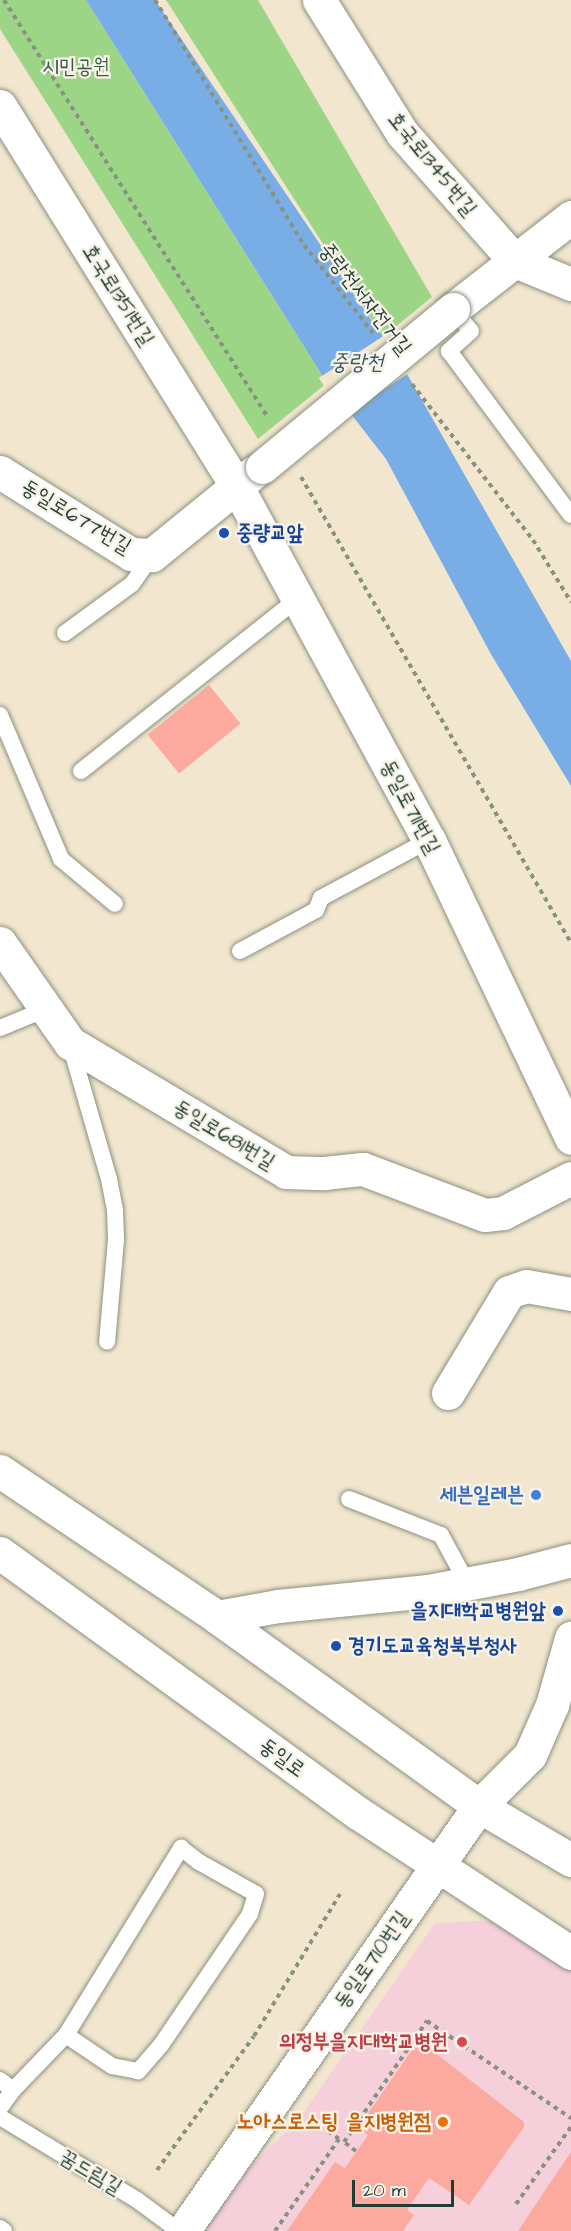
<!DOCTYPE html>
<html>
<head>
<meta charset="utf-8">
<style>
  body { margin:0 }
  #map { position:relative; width:571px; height:2231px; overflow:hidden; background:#f3e6ce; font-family:"Architects Daughter","Poor Story",sans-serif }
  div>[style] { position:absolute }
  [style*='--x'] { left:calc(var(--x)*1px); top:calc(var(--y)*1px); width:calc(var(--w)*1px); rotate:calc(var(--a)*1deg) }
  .built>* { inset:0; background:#f5cfd9 }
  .green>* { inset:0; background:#9dd587 }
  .water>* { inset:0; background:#79ade6 }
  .pier>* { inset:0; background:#f3e6ce; transform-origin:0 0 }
  .building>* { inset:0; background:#fcaa9f; transform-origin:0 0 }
  .path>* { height:4px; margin-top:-2px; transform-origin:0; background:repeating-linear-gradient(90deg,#899281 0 4.5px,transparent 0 9px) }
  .roads { filter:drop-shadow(0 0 2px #899281) drop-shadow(0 0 2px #899281) }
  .lane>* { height:16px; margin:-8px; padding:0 8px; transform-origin:8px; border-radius:8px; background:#fff }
  .street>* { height:33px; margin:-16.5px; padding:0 16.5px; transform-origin:16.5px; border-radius:16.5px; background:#fff }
  .secondary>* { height:33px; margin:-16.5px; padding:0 16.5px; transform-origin:16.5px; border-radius:16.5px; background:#fff }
  .bridges { filter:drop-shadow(0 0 2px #899281) drop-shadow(0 0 2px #899281) }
  .street-bridge>* { height:33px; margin:-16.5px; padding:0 16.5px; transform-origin:16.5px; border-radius:16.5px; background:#fff }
  .dots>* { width:16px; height:16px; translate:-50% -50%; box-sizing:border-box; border:3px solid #f7f3e8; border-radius:50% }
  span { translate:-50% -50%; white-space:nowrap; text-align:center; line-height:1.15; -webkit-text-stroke:4.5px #f7f3e8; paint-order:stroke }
  .park-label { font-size:21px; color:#385b45 }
  .street-label { font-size:21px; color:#1f3d34 }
  .transit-label { font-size:21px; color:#164399; font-weight:700 }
  .left { translate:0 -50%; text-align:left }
  .right { translate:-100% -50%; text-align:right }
  .shop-label { font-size:21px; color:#366cbe; font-weight:700 }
  .health-label { font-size:21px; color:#be3a42; font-weight:700 }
  .food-label { font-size:21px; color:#c56008; font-weight:700 }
  .water-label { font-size:22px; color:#365960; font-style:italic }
  .scale { position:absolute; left:352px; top:2180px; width:102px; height:27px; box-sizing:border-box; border:3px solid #1f3d34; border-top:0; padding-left:8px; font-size:18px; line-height:21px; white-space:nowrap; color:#1f3d34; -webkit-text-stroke:4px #f7f3e8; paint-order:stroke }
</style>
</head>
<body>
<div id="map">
  <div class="built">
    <div style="clip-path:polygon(504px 1920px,571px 1965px,571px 2231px,200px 2231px,234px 2182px,299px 2119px,435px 1923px)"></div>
  </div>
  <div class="green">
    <div style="clip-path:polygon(0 0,86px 0,327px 383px,258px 439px,0 29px)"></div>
    <div style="clip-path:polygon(166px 0,258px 0,432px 297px,383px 337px)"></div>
  </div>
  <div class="water">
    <div style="clip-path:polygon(86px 0,155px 0,403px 367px,571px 661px,571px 786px,492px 656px,386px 459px,327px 383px)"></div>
  </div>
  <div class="pier">
    <div style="left:385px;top:335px;width:45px;height:79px;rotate:57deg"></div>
  </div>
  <div class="building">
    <div style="left:209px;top:685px;width:50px;height:79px;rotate:51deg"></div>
    <div style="clip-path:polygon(420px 2047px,429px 2048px,524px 2122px,524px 2127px,469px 2205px,429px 2178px,407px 2210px,414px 2215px,403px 2231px,287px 2231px,335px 2162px,345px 2168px,368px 2135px,358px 2128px,412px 2050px)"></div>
    <div style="clip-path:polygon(571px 2152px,571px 2231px,518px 2231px,546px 2189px)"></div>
  </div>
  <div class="path">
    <div style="--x:4;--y:0;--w:494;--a:57.7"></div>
    <div style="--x:155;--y:0;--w:287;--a:58.7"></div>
    <div style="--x:304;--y:245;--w:112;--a:51.9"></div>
    <div style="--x:412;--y:384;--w:197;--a:52.2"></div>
    <div style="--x:533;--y:540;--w:73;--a:58.5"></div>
    <div style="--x:301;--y:477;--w:539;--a:59.91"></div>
    <div style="--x:395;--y:2037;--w:17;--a:36"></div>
    <div style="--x:356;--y:2151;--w:15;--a:-143"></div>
    <div style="--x:344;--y:2142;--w:147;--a:-55.6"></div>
    <div style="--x:427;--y:2021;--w:174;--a:34"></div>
    <div style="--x:157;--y:2170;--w:165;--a:-54.1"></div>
    <div style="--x:254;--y:2036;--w:166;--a:-58.8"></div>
    <div style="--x:516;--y:2204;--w:95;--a:-54.5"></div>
    <div style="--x:275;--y:2231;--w:112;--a:-55.2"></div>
    <div style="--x:339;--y:2139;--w:12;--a:-145"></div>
  </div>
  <div class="roads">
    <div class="lane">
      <div style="--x:453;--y:309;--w:28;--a:51"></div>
      <div style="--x:471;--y:331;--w:30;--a:138"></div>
      <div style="--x:449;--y:351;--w:204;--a:53.4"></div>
      <div style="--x:65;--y:633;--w:83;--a:-36.2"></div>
      <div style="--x:132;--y:584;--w:35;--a:-55"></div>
      <div style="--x:0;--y:715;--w:156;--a:67"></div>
      <div style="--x:61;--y:859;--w:70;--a:39.8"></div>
      <div style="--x:81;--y:771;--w:276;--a:-38.5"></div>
      <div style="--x:240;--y:951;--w:86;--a:-28.3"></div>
      <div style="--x:316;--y:910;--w:13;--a:-67"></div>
      <div style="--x:321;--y:898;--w:123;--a:-28.2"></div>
      <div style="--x:0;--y:1028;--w:50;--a:-22.4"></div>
      <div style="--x:70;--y:1044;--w:141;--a:73.9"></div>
      <div style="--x:109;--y:1179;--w:32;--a:79"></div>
      <div style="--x:115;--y:1210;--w:30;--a:88"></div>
      <div style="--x:116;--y:1240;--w:102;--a:95"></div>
      <div style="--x:349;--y:1499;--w:99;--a:21.4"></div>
      <div style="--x:441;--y:1535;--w:55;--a:61.6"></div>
      <div style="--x:0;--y:2080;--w:16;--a:38"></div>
      <div style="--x:13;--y:2090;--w:22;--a:126"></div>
      <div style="--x:13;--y:2090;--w:76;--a:-46.1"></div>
      <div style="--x:66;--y:2035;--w:220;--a:-58.4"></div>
      <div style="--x:181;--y:1848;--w:23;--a:38"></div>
      <div style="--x:199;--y:1862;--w:65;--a:29.3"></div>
      <div style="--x:256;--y:1894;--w:21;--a:107"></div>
      <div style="--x:250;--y:1914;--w:158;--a:124.2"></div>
      <div style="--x:161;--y:2045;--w:35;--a:131"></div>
      <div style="--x:138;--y:2071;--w:26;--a:-169"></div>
      <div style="--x:112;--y:2066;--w:55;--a:-146"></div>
      <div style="--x:0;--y:2117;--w:160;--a:31.2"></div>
      <div style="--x:137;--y:2200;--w:52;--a:36.4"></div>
      <div style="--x:0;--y:2228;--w:5;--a:37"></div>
    </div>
    <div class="street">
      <div style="--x:319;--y:0;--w:157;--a:58"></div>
      <div style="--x:402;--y:133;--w:171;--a:48.6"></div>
      <div style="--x:515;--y:261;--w:61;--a:22.3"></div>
      <div style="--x:0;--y:106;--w:446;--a:58.1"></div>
      <div style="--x:236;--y:485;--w:404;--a:61.5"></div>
      <div style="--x:429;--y:840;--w:330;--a:64.5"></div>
      <div style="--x:453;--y:309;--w:150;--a:-37.9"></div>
      <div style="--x:0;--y:472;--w:155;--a:32"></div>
      <div style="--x:131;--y:554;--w:21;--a:3"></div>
      <div style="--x:152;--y:555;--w:132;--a:-39.1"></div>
      <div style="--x:0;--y:943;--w:122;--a:55"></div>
      <div style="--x:70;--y:1043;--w:252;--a:30.8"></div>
      <div style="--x:286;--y:1172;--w:38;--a:2"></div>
      <div style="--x:324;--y:1173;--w:39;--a:-6"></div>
      <div style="--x:363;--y:1169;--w:130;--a:20.7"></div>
      <div style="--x:485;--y:1215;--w:18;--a:-6"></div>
      <div style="--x:503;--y:1213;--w:76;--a:-27.2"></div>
      <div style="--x:448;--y:1393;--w:118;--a:-58.9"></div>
      <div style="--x:509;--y:1292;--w:18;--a:-19"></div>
      <div style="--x:526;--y:1286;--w:46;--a:10.1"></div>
      <div style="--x:217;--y:1617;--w:62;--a:-10.2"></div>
      <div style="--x:278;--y:1606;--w:151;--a:-5.7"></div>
      <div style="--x:428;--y:1591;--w:92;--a:-10.7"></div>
      <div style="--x:518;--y:1574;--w:55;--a:-14.8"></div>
      <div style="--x:183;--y:2231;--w:518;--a:-55.14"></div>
      <div style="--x:479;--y:1806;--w:72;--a:-45"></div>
      <div style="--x:530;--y:1755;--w:55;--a:-66.3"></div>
      <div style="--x:552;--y:1705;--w:70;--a:-74.2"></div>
    </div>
    <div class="secondary">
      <div style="--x:0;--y:1471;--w:262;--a:33.9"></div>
      <div style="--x:217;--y:1617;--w:323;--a:35.8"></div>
      <div style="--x:479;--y:1806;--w:107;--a:30.4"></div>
      <div style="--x:0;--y:1553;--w:442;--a:36"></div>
      <div style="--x:358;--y:1813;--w:255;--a:33.3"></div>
    </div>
  </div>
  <div class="bridges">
    <div class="street-bridge">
      <div style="--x:262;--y:467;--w:248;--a:-39.6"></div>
    </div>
  </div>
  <div class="dots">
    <div style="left:224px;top:533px;background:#1a4fb4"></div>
    <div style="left:536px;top:1495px;background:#3f7fe0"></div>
    <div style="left:558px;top:1611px;background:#1a4fb4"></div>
    <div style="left:336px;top:1646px;background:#1a4fb4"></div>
    <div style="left:462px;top:2042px;background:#e0444e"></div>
    <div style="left:443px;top:2122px;background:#e8710a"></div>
  </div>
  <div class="park-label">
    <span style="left:76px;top:67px">시민공원</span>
  </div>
  <div class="street-label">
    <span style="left:432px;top:164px;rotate:51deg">호국로1345번길</span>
    <span style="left:118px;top:295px;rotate:58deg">호국로1351번길</span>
    <span style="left:365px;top:299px;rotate:52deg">중랑천서자전거길</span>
    <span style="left:76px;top:517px;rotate:31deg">동일로677번길</span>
    <span style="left:410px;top:807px;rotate:62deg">동일로711번길</span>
    <span style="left:224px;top:1135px;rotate:31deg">동일로681번길</span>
    <span style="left:282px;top:1758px;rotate:36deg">동일로</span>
    <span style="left:372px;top:1960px;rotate:-55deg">동일로710번길</span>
    <span style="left:91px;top:2172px;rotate:31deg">꿈드림길</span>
  </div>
  <div class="transit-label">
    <span class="left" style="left:236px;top:533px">중량교앞</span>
    <span class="right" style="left:546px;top:1611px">을지대학교병원앞</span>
    <span class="left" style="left:348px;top:1646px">경기도교육청북부청사</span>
  </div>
  <div class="shop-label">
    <span class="right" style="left:524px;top:1495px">세븐일레븐</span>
  </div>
  <div class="health-label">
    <span class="right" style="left:448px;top:2042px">의정부을지대학교병원</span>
  </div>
  <div class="food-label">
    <span class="right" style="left:431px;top:2122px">노아스로스팅 을지병원점</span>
  </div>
  <div class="water-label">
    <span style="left:357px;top:363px">중랑천</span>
  </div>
  <div class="scale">20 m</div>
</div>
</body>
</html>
